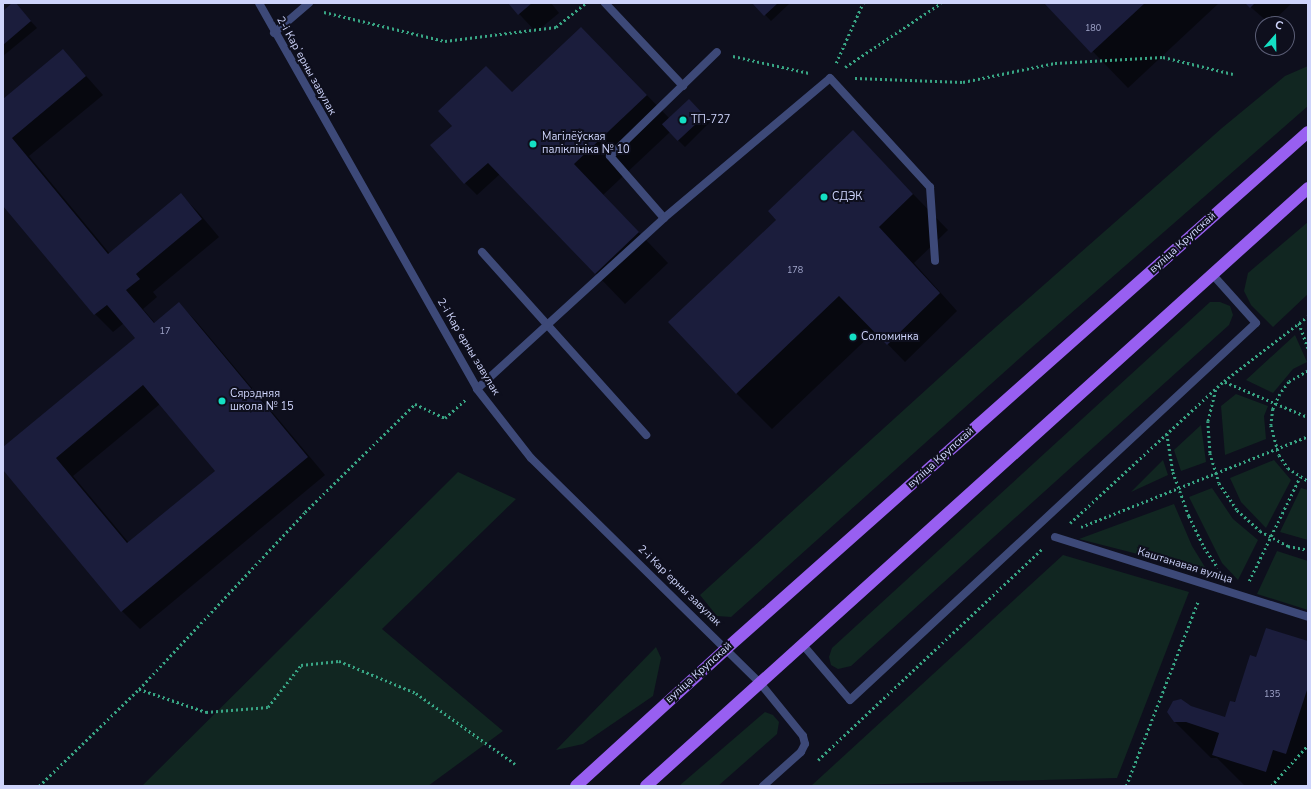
<!DOCTYPE html>
<html>
<head>
<meta charset="utf-8">
<style>
  body { margin:0 }
  #map { position:relative; width:1311px; height:789px; overflow:hidden; background:#0e0f1d; font-family:"Nunito Sans",sans-serif }
  div>[style] { position:absolute }
  [style*='--x'] { left:calc(var(--x)*1px); top:calc(var(--y)*1px); width:calc(var(--w)*1px); rotate:calc(var(--a)*1deg) }
  .green>* { inset:0; background:#112621 }
  .shadow>* { inset:0; background:#0007 }
  .building>* { inset:0; background:#1b1d3c; transform-origin:0 0 }
  .path>* { height:2.5px; margin-top:-1.25px; transform-origin:0; background:repeating-linear-gradient(90deg,#38a584 0 2px,transparent 0 5px) }
  .lane>* { height:8px; margin:-4px; padding:0 4px; transform-origin:4px; border-radius:4px; background:#3d4978 }
  .street>* { height:8px; margin:-4px; padding:0 4px; transform-origin:4px; border-radius:4px; background:#3d4978 }
  .primary>* { height:12px; margin:-6px; padding:0 6px; transform-origin:6px; border-radius:6px; background:#985ff1 }
  .dots>* { width:11px; height:11px; translate:-50% -50%; box-sizing:border-box; border:2px solid #0e0f1d; border-radius:50% }
  span { translate:-50% -50%; white-space:nowrap; text-align:center; line-height:1.15; -webkit-text-stroke:4px #0e0f1d; paint-order:stroke }
  .number-label { font-size:9px; color:#a1a6cb }
  .number-label span { -webkit-text-stroke-width:0 }
  .street-label { font-size:11px; color:#ced4fb }
  .poi-label { font-size:11px; color:#ced4fb }
  .left { translate:0 -50%; text-align:left }
  .frame { position:absolute; inset:0; border:4px solid #ced4fb; pointer-events:none }
  .north { position:absolute; left:1255px; top:16px; width:40px; height:40px; box-sizing:border-box; background:#0e0f1d; border:1px solid #5b5e76; border-radius:50%; rotate:20deg; font-size:11px; font-weight:700; line-height:16px; text-align:center; color:#ced4fb }
  .north::after { content:''; display:block; margin:auto; width:14px; height:18px; background:#14e0c4; clip-path:polygon(50% 0,100% 100%,50% 72%,0 100%) }
</style>
</head>
<body>
<div id="map">
  <div class="green">
    <div style="clip-path:polygon(1308px 66px,1308px 106px,1030px 349px,731px 617px,717px 616px,700px 595px,971px 349px,1222px 128px,1285px 76px)"></div>
    <div style="clip-path:polygon(1308px 222px,1308px 294px,1273px 327px,1251px 305px,1244px 291px,1248px 273px)"></div>
    <div style="clip-path:polygon(1210px 302px,1220px 302px,1230px 306px,1233px 315px,1229px 325px,851px 666px,838px 669px,831px 665px,829px 657px,832px 648px)"></div>
    <div style="clip-path:polygon(1295px 335px,1307px 362px,1293px 369px,1273px 393px,1246px 380px)"></div>
    <div style="clip-path:polygon(1236px 394px,1268px 406px,1264px 416px,1266px 439px,1225px 455px,1221px 406px)"></div>
    <div style="clip-path:polygon(1201px 425px,1206px 462px,1181px 471px,1174px 450px)"></div>
    <div style="clip-path:polygon(1163px 460px,1168px 475px,1131px 492px)"></div>
    <div style="clip-path:polygon(1274px 460px,1291px 480px,1266px 528px,1241px 502px,1230px 478px)"></div>
    <div style="clip-path:polygon(458px 472px,516px 499px,382px 629px,503px 731px,428px 786px,142px 786px)"></div>
    <div style="clip-path:polygon(1212px 488px,1233px 519px,1258px 540px,1238px 580px,1222px 563px,1189px 497px)"></div>
    <div style="clip-path:polygon(1301px 488px,1308px 490px,1308px 540px,1280px 532px)"></div>
    <div style="clip-path:polygon(1174px 504px,1192px 546px,1208px 572px,1079px 539px)"></div>
    <div style="clip-path:polygon(1277px 551px,1308px 561px,1308px 610px,1257px 594px)"></div>
    <div style="clip-path:polygon(1063px 555px,1189px 592px,1117px 778px,811px 786px)"></div>
    <div style="clip-path:polygon(656px 647px,661px 658px,653px 696px,583px 744px,556px 750px)"></div>
    <div style="clip-path:polygon(765px 712px,773px 715px,779px 722px,777px 734px,718px 786px,679px 786px)"></div>
  </div>
  <div class="shadow">
    <div style="clip-path:polygon(14px 3px,37px 28px,3px 56px,3px 12px)"></div>
    <div style="clip-path:polygon(509px 3px,551px 3px,559px 13px,536px 32px)"></div>
    <div style="clip-path:polygon(754px 3px,788px 3px,789px 4px,771px 21px)"></div>
    <div style="clip-path:polygon(1046px 3px,1219px 3px,1128px 88px)"></div>
    <div style="clip-path:polygon(1246px 3px,1292px 3px,1270px 24px)"></div>
    <div style="clip-path:polygon(evenodd,63px 50px,103px 95px,29px 156px,110px 254px,181px 195px,198px 212px,219px 237px,153px 292px,157px 297px,143px 309px,155px 323px,179px 304px,196px 321px,325px 475px,140px 629px,122px 611px,3px 468px,3px 449px,136px 338px,124px 323px,113px 332px,95px 314px,3px 204px,3px 101px,63px 50px,160px 404px,216px 471px,129px 543px,73px 476px,160px 404px)"></div>
    <div style="clip-path:polygon(611px 58px,670px 119px,689px 101px,710px 122px,685px 147px,670px 132px,603px 195px,668px 263px,625px 304px,500px 174px,477px 195px,465px 183px,512px 93px)"></div>
    <div style="clip-path:polygon(853px 132px,948px 230px,914px 263px,957px 311px,905px 362px,875px 331px,772px 429px,736px 393px,778px 220px)"></div>
    <div style="clip-path:polygon(1308px 642px,1308px 786px,1245px 786px,1217px 758px,1211px 758px,1175px 722px,1190px 707px,1226px 718px,1257px 659px)"></div>
  </div>
  <div class="building">
    <div style="clip-path:polygon(12px 3px,16px 3px,31px 21px,3px 45px,3px 11px)"></div>
    <div style="clip-path:polygon(508px 3px,532px 3px,518px 15px)"></div>
    <div style="clip-path:polygon(752px 3px,778px 3px,764px 16px)"></div>
    <div style="clip-path:polygon(1044px 3px,1145px 3px,1091px 53px)"></div>
    <div style="clip-path:polygon(1245px 3px,1255px 3px,1250px 8px)"></div>
    <div style="clip-path:polygon(581px 27px,647px 95px,574px 164px,639px 232px,595px 274px,488px 163px,464px 184px,430px 145px,452px 126px,438px 111px,486px 66px,512px 92px)"></div>
    <div style="clip-path:polygon(evenodd,63px 49px,86px 76px,12px 138px,108px 254px,181px 193px,202px 219px,136px 274px,140px 279px,126px 290px,154px 323px,179px 302px,308px 457px,121px 612px,3px 470px,3px 447px,135px 338px,107px 305px,94px 315px,3px 206px,3px 99px,63px 49px,143px 385px,215px 471px,127px 543px,56px 458px,143px 385px)"></div>
    <div style="left:689px;top:99px;width:23px;height:37px;rotate:47deg"></div>
    <div style="clip-path:polygon(853px 130px,913px 194px,879px 227px,940px 293px,887px 345px,839px 296px,736px 394px,668px 322px,776px 220px,768px 211px)"></div>
    <div style="clip-path:polygon(1266px 628px,1308px 641px,1308px 687px,1286px 754px,1273px 750px,1266px 772px,1212px 755px,1219px 733px,1186px 722px,1174px 722px,1167px 712px,1173px 701px,1181px 699px,1191px 706px,1225px 717px,1230px 701px,1235px 702px,1250px 655px,1256px 657px)"></div>
  </div>
  <div class="path">
    <div style="--x:324;--y:12;--w:124;--a:13.5"></div>
    <div style="--x:445;--y:41;--w:112;--a:-7.2"></div>
    <div style="--x:556;--y:27;--w:38;--a:-39"></div>
    <div style="--x:733;--y:56;--w:78;--a:12.6"></div>
    <div style="--x:836;--y:63;--w:66;--a:-65.8"></div>
    <div style="--x:845;--y:67;--w:115;--a:-33.7"></div>
    <div style="--x:855;--y:78;--w:108;--a:2.1"></div>
    <div style="--x:963;--y:82;--w:94;--a:-11.7"></div>
    <div style="--x:1055;--y:63;--w:108;--a:-3.2"></div>
    <div style="--x:1163;--y:57;--w:72;--a:13.7"></div>
    <div style="--x:1299;--y:323;--w:27;--a:70"></div>
    <div style="--x:1308;--y:371;--w:22;--a:150"></div>
    <div style="--x:1289;--y:382;--w:15;--a:127"></div>
    <div style="--x:1280;--y:394;--w:17;--a:115"></div>
    <div style="--x:1273;--y:409;--w:16;--a:97"></div>
    <div style="--x:1271;--y:425;--w:31;--a:75"></div>
    <div style="--x:1279;--y:455;--w:16;--a:55"></div>
    <div style="--x:1288;--y:468;--w:24;--a:33"></div>
    <div style="--x:1225;--y:382;--w:90;--a:22.9"></div>
    <div style="--x:1216;--y:390;--w:32;--a:104"></div>
    <div style="--x:1208;--y:421;--w:32;--a:86"></div>
    <div style="--x:1210;--y:453;--w:31;--a:73"></div>
    <div style="--x:1219;--y:483;--w:32;--a:56"></div>
    <div style="--x:1237;--y:510;--w:31;--a:42"></div>
    <div style="--x:1260;--y:531;--w:32;--a:28"></div>
    <div style="--x:1288;--y:546;--w:20;--a:11"></div>
    <div style="--x:1167;--y:434;--w:38;--a:81"></div>
    <div style="--x:1173;--y:472;--w:47;--a:70"></div>
    <div style="--x:1189;--y:516;--w:34;--a:64"></div>
    <div style="--x:1204;--y:547;--w:25;--a:56"></div>
    <div style="--x:1070;--y:523;--w:209;--a:-42.7"></div>
    <div style="--x:1224;--y:381;--w:106;--a:-37.7"></div>
    <div style="--x:1081;--y:527;--w:245;--a:-21.8"></div>
    <div style="--x:1249;--y:581;--w:116;--a:-63.9"></div>
    <div style="--x:139;--y:689;--w:71;--a:18.9"></div>
    <div style="--x:206;--y:712;--w:62;--a:-4.6"></div>
    <div style="--x:268;--y:707;--w:53;--a:-51.8"></div>
    <div style="--x:301;--y:665;--w:38;--a:-6"></div>
    <div style="--x:339;--y:661;--w:83;--a:22.6"></div>
    <div style="--x:416;--y:693;--w:122;--a:35.6"></div>
    <div style="--x:818;--y:760;--w:309;--a:-43.3"></div>
    <div style="--x:39;--y:786;--w:139;--a:-44.1"></div>
    <div style="--x:139;--y:689;--w:243;--a:-46.8"></div>
    <div style="--x:305;--y:512;--w:154;--a:-44.5"></div>
    <div style="--x:415;--y:404;--w:33;--a:25"></div>
    <div style="--x:445;--y:418;--w:27;--a:-42"></div>
    <div style="--x:1126;--y:786;--w:199;--a:-68.7"></div>
    <div style="--x:1252;--y:786;--w:23;--a:0"></div>
    <div style="--x:1271;--y:786;--w:55;--a:-47.9"></div>
  </div>
  <div class="lane">
    <div style="--x:605;--y:3;--w:114;--a:46.8"></div>
    <div style="--x:664;--y:218;--w:82;--a:-131.1"></div>
    <div style="--x:610;--y:156;--w:149;--a:-44.2"></div>
    <div style="--x:482;--y:252;--w:246;--a:48.1"></div>
    <div style="--x:477;--y:389;--w:253;--a:-42.4"></div>
    <div style="--x:664;--y:218;--w:217;--a:-40.1"></div>
    <div style="--x:830;--y:78;--w:148;--a:47.5"></div>
    <div style="--x:930;--y:187;--w:74;--a:86.1"></div>
    <div style="--x:803;--y:645;--w:72;--a:49.5"></div>
    <div style="--x:850;--y:700;--w:554;--a:-42.88"></div>
    <div style="--x:1256;--y:323;--w:66;--a:-131.9"></div>
    <div style="--x:760;--y:683;--w:68;--a:50.9"></div>
    <div style="--x:803;--y:736;--w:8;--a:76"></div>
    <div style="--x:805;--y:744;--w:9;--a:117"></div>
    <div style="--x:801;--y:752;--w:51;--a:138.2"></div>
  </div>
  <div class="street">
    <div style="--x:259;--y:3;--w:443;--a:60.5"></div>
    <div style="--x:477;--y:389;--w:88;--a:52"></div>
    <div style="--x:531;--y:458;--w:321;--a:44.5"></div>
    <div style="--x:274;--y:33;--w:46;--a:-40.6"></div>
    <div style="--x:1055;--y:537;--w:265;--a:17.5"></div>
  </div>
  <div class="primary">
    <div style="--x:576;--y:786;--w:205;--a:-42.4"></div>
    <div style="--x:727;--y:648;--w:777;--a:-41.61"></div>
    <div style="--x:646;--y:786;--w:892;--a:-42.09"></div>
  </div>
  <div class="dots">
    <div style="left:683px;top:120px;background:#14e0c4"></div>
    <div style="left:533px;top:144px;background:#14e0c4"></div>
    <div style="left:824px;top:197px;background:#14e0c4"></div>
    <div style="left:853px;top:337px;background:#14e0c4"></div>
    <div style="left:222px;top:401px;background:#14e0c4"></div>
  </div>
  <div class="number-label">
    <span style="left:1093px;top:28px">180</span>
    <span style="left:795px;top:270px">178</span>
    <span style="left:165px;top:331px">17</span>
    <span style="left:1272px;top:694px">135</span>
  </div>
  <div class="street-label">
    <span style="left:306px;top:66px;rotate:61deg">2-і Карʼерны завулак</span>
    <span style="left:1183px;top:243px;rotate:-42deg">вуліца Крупскай</span>
    <span style="left:468px;top:347px;rotate:59deg">2-і Карʼерны завулак</span>
    <span style="left:941px;top:458px;rotate:-42deg">вуліца Крупскай</span>
    <span style="left:1185px;top:566px;rotate:17deg">Каштанавая вуліца</span>
    <span style="left:679px;top:586px;rotate:44deg">2-і Карʼерны завулак</span>
    <span style="left:699px;top:673px;rotate:-42deg">вуліца Крупскай</span>
  </div>
  <div class="poi-label">
    <span class="left" style="left:691px;top:120px">ТП-727</span>
    <span class="left" style="left:542px;top:144px">Магілёўская<br>паліклініка № 10</span>
    <span class="left" style="left:832px;top:197px">СДЭК</span>
    <span class="left" style="left:861px;top:337px">Соломинка</span>
    <span class="left" style="left:230px;top:401px">Сярэдняя<br>школа № 15</span>
  </div>
  <div class="frame"></div>
  <div class="north">С</div>
</div>
</body>
</html>
